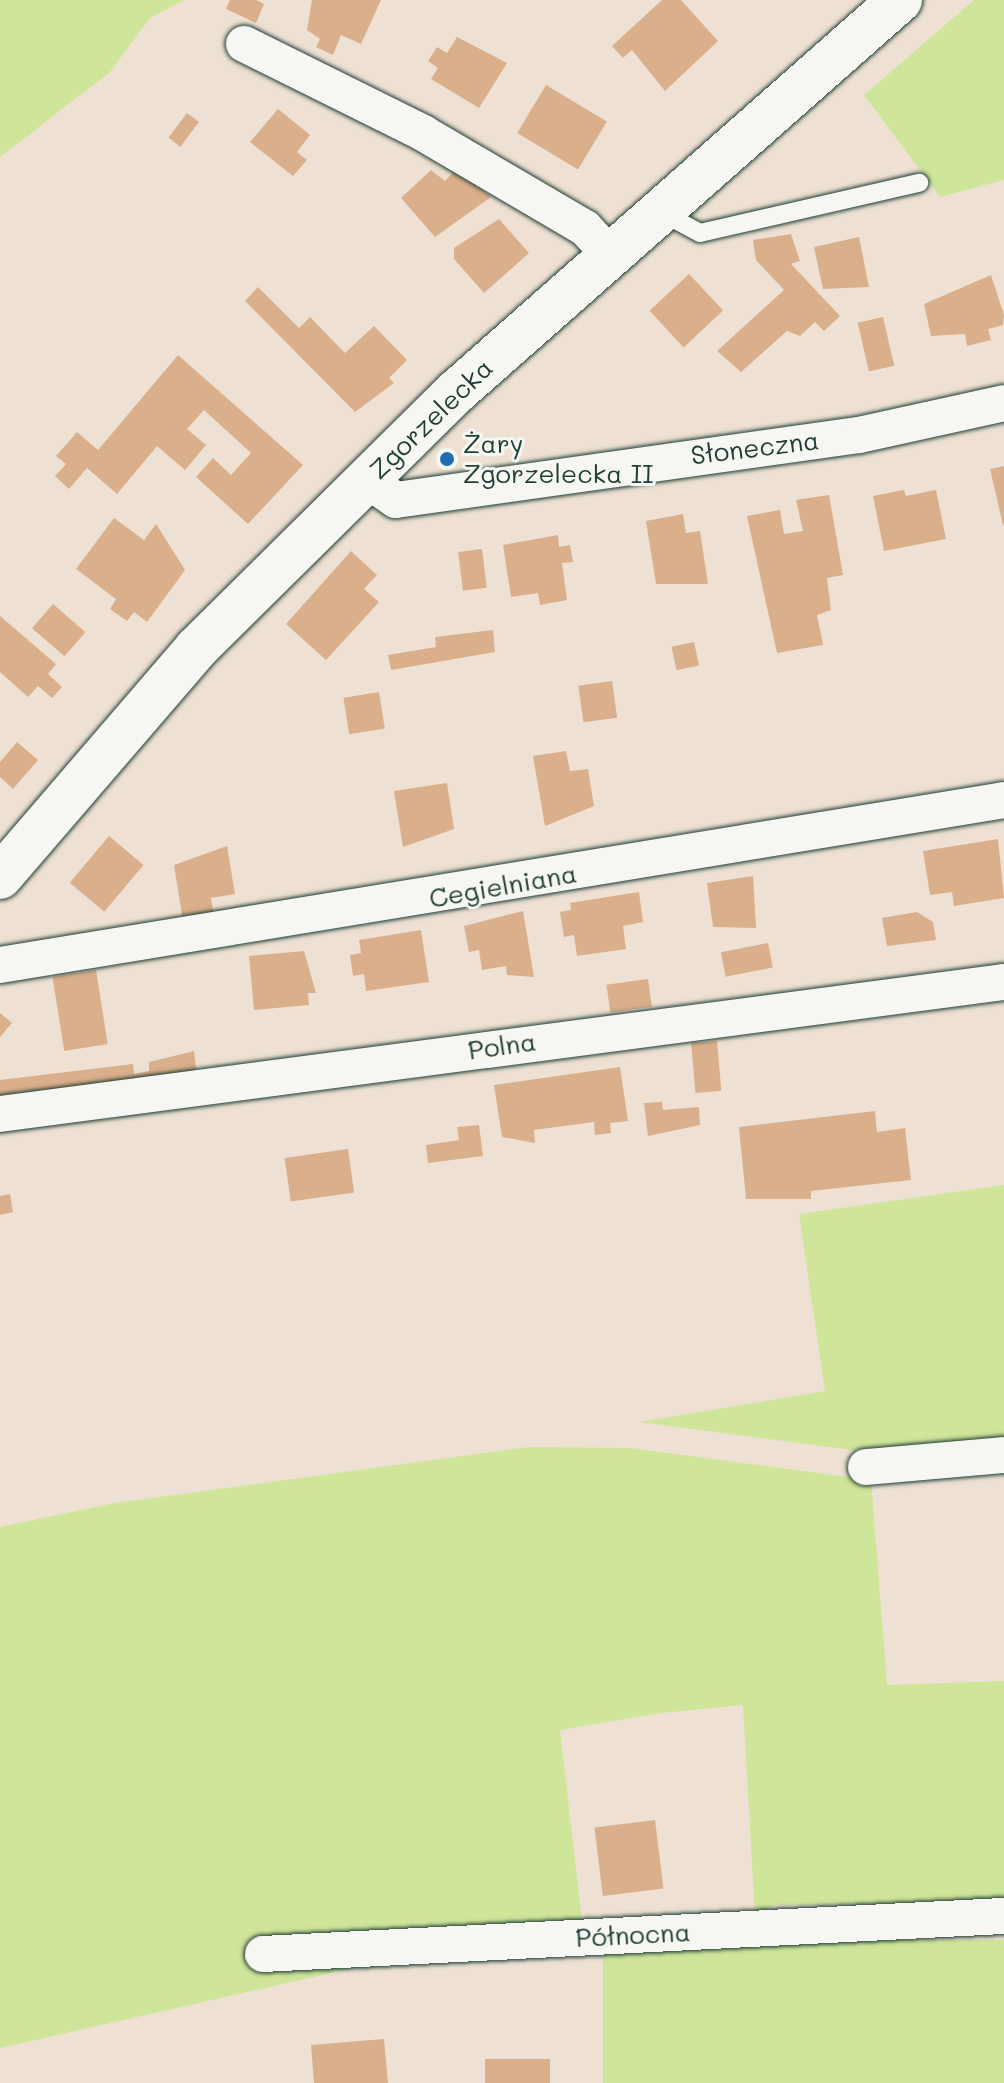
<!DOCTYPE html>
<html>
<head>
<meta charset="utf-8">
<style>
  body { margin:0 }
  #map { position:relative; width:1004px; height:2083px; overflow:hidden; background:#eee1d3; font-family:Mali,sans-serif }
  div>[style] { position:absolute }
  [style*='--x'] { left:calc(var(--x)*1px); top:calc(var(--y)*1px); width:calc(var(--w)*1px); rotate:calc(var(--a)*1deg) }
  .green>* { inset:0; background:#cfe59a; transform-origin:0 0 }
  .building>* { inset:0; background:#daaf8b; transform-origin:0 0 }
  .roads { filter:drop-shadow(0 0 2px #1f3d34) drop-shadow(0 0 2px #1f3d34) }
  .lane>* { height:18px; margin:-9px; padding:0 9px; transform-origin:9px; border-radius:9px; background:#f6f6f2 }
  .street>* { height:36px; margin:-18px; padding:0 18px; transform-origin:18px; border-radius:18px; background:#f6f6f2 }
  .secondary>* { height:44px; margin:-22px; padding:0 22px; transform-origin:22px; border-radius:22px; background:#f6f6f2 }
  .dots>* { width:22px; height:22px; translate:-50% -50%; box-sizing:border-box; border:4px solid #f6f6f2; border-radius:50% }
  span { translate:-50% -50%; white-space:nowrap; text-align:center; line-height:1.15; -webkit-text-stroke:6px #f6f6f2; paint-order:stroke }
  .street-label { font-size:26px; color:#1f3d34 }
  .poi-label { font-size:26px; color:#1f3d34 }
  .left { translate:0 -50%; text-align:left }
</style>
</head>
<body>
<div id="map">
  <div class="green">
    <div style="clip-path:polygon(0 0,184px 0,150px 18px,110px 72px,0 157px)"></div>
    <div style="clip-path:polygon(974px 0,1004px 0,1004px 180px,940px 197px,864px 95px)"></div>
    <div style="clip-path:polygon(1004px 1185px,1004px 1445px,852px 1450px,639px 1422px,825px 1391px,799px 1214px)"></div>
    <div style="clip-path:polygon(529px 1447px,630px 1448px,871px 1480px,887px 1685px,1004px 1681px,1004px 1903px,775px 1905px,755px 1916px,743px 1705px,662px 1713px,560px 1730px,583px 1930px,402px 1957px,0 2048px,0 1527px,115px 1503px)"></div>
    <div style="left:1004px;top:1940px;width:143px;height:401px;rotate:90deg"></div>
  </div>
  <div class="building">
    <div style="clip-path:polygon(230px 0,256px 0,264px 4px,256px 23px,226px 9px)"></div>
    <div style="clip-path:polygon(312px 0,381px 0,361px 44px,341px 35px,333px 55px,316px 47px,320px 39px,307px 30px)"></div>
    <div style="clip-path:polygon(662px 0,681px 0,718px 41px,665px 91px,632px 50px,623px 58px,612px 46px)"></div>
    <div style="clip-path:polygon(457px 37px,507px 63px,479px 108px,431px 79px,438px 68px,428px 61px,437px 47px,447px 53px)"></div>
    <div style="left:546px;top:85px;width:71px;height:56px;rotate:31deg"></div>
    <div style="clip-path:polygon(278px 109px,310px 135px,297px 152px,307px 160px,293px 176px,250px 142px)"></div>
    <div style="left:187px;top:113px;width:15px;height:31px;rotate:37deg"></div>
    <div style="clip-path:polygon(431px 170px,445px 181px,455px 170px,491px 197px,435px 237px,401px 198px)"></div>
    <div style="clip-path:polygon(499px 219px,529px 253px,484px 293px,454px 259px,454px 248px)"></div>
    <div style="clip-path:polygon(791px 234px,800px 261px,791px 264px,840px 316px,824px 331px,815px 322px,800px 336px,787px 331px,741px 372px,717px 351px,784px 290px,756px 260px,753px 240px)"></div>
    <div style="clip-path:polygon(859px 237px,869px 287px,823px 289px,814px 247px)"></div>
    <div style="left:689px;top:274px;width:50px;height:54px;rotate:47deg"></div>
    <div style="clip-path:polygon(991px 275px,1004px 315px,1003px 325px,988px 329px,991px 340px,967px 346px,965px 334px,931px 336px,924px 304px)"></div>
    <div style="clip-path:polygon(258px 287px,299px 328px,310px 317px,345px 353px,374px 326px,407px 360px,389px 378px,394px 383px,355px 412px,245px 301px)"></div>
    <div style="left:883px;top:317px;width:50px;height:26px;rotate:77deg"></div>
    <div style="clip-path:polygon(178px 355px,303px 465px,248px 524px,196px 477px,213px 458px,231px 475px,251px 453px,204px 410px,187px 429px,206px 445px,185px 470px,157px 446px,117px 494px,87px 468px,69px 489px,55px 476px,66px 464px,56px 456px,77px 432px,98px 450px)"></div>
    <div style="clip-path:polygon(1004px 466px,1004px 525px,1003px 525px,990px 469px)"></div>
    <div style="clip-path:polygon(904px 490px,906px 496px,936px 490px,946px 539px,884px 551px,873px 496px)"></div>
    <div style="clip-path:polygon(829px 495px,843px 575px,827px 578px,831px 610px,817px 615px,823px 645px,777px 653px,747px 516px,780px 510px,784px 534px,803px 531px,796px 500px)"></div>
    <div style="clip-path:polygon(683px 514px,686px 533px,700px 531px,708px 584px,656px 584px,646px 521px)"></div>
    <div style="clip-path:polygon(114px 518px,144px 540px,156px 524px,185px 570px,147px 622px,134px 612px,127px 621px,110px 609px,116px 599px,76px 569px)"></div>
    <div style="clip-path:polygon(558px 535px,559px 547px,570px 545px,573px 562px,562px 563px,567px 600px,540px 605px,538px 593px,511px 597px,503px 545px)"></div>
    <div style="left:482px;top:549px;width:39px;height:24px;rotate:83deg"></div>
    <div style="clip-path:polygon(351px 551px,377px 575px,364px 589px,379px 602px,326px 660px,286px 624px)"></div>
    <div style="left:53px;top:604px;width:43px;height:32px;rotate:41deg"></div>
    <div style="clip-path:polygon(0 616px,56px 664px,48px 674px,62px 687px,52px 698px,38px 686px,28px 697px,0 672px)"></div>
    <div style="clip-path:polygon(493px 630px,495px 652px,391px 670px,388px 655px,436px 647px,435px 637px)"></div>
    <div style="left:694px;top:642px;width:24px;height:23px;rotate:78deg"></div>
    <div style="left:612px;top:681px;width:37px;height:34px;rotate:82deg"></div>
    <div style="left:379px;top:692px;width:37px;height:36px;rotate:81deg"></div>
    <div style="clip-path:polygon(17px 742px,38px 760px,13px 789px,0 777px,0 762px)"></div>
    <div style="clip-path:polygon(566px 751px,570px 771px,588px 769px,594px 806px,545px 826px,533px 756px)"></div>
    <div style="clip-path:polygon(447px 783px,454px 829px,403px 847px,394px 791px)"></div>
    <div style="left:109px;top:836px;width:45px;height:61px;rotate:40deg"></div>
    <div style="clip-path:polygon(998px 839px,1004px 898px,954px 906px,952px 892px,930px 895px,923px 851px)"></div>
    <div style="clip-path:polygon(227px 846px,235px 894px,211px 898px,214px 916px,183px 921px,174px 865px)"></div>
    <div style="clip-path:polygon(753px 876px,756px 928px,713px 927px,707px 883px)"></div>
    <div style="clip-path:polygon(639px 892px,643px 922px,623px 926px,626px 949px,577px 956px,574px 935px,564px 937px,560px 912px,571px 910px,570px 903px)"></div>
    <div style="clip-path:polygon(523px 911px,534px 977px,507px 975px,506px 966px,482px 970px,479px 950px,469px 952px,464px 926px)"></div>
    <div style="clip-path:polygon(917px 912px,933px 922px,936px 940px,887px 946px,882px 918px)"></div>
    <div style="clip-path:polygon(421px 930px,429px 982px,366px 991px,364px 974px,353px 976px,350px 955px,361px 953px,359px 940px)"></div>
    <div style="left:768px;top:943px;width:25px;height:48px;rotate:79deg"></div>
    <div style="clip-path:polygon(304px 951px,316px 993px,308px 993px,309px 1005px,254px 1010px,249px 956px)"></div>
    <div style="left:96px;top:970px;width:75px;height:44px;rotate:81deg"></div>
    <div style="left:648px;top:979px;width:28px;height:42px;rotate:82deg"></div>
    <div style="clip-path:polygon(0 1013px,12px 1023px,0 1037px)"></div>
    <div style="left:717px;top:1041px;width:50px;height:26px;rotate:85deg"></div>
    <div style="clip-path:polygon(194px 1051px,197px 1075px,0 1100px,0 1080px,133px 1064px,134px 1074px,149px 1071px,149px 1062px)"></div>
    <div style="clip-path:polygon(620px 1067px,628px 1121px,610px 1123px,611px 1133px,595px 1135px,594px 1122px,534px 1130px,535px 1143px,502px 1137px,494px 1085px)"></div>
    <div style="clip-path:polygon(662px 1102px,663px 1110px,699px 1107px,700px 1125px,648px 1136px,644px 1103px)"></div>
    <div style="clip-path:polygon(875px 1111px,877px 1132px,905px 1128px,911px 1180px,811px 1191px,811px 1199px,746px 1199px,739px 1127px)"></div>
    <div style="clip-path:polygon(479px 1125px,483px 1156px,428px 1163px,426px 1145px,459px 1140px,457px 1127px)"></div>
    <div style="left:348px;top:1149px;width:44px;height:64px;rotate:82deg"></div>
    <div style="clip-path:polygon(10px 1194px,13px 1212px,0 1215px,0 1196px)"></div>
    <div style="left:655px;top:1820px;width:69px;height:61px;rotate:83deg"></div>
    <div style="clip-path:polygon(384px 2039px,388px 2083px,314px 2083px,311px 2045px)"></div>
    <div style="left:485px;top:2059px;width:65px;height:24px"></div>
  </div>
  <div class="roads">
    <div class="lane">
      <div style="--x:661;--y:212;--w:44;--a:28.3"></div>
      <div style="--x:700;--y:233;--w:225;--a:-12.9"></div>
    </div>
    <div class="street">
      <div style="--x:244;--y:44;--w:200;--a:26.4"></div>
      <div style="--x:423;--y:133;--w:188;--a:30.4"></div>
      <div style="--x:585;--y:228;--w:37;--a:47"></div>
      <div style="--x:367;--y:480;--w:35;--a:35"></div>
      <div style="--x:396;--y:500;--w:468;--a:-8"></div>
      <div style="--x:859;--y:435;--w:148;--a:-12.4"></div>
      <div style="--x:0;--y:965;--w:1017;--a:-9.33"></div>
      <div style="--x:0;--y:1114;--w:1013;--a:-7.49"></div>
      <div style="--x:866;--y:1467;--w:139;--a:-5"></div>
      <div style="--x:263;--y:1954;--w:742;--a:-2.94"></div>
    </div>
    <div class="secondary">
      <div style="--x:0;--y:877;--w:301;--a:-49.3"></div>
      <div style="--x:196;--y:649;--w:367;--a:-44.7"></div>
      <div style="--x:457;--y:391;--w:591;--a:-41.43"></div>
    </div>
  </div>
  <div class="dots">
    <div style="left:447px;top:459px;background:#1f6fb2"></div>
  </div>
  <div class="street-label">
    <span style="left:431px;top:419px;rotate:-44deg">Zgorzelecka</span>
    <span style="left:755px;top:448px;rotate:-7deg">Słoneczna</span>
    <span style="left:503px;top:886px;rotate:-10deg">Cegielniana</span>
    <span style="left:502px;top:1046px;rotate:-8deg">Polna</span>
    <span style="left:633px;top:1935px;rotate:-3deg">Północna</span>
  </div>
  <div class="poi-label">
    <span class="left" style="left:463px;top:459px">Żary<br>Zgorzelecka II</span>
  </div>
</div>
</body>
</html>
